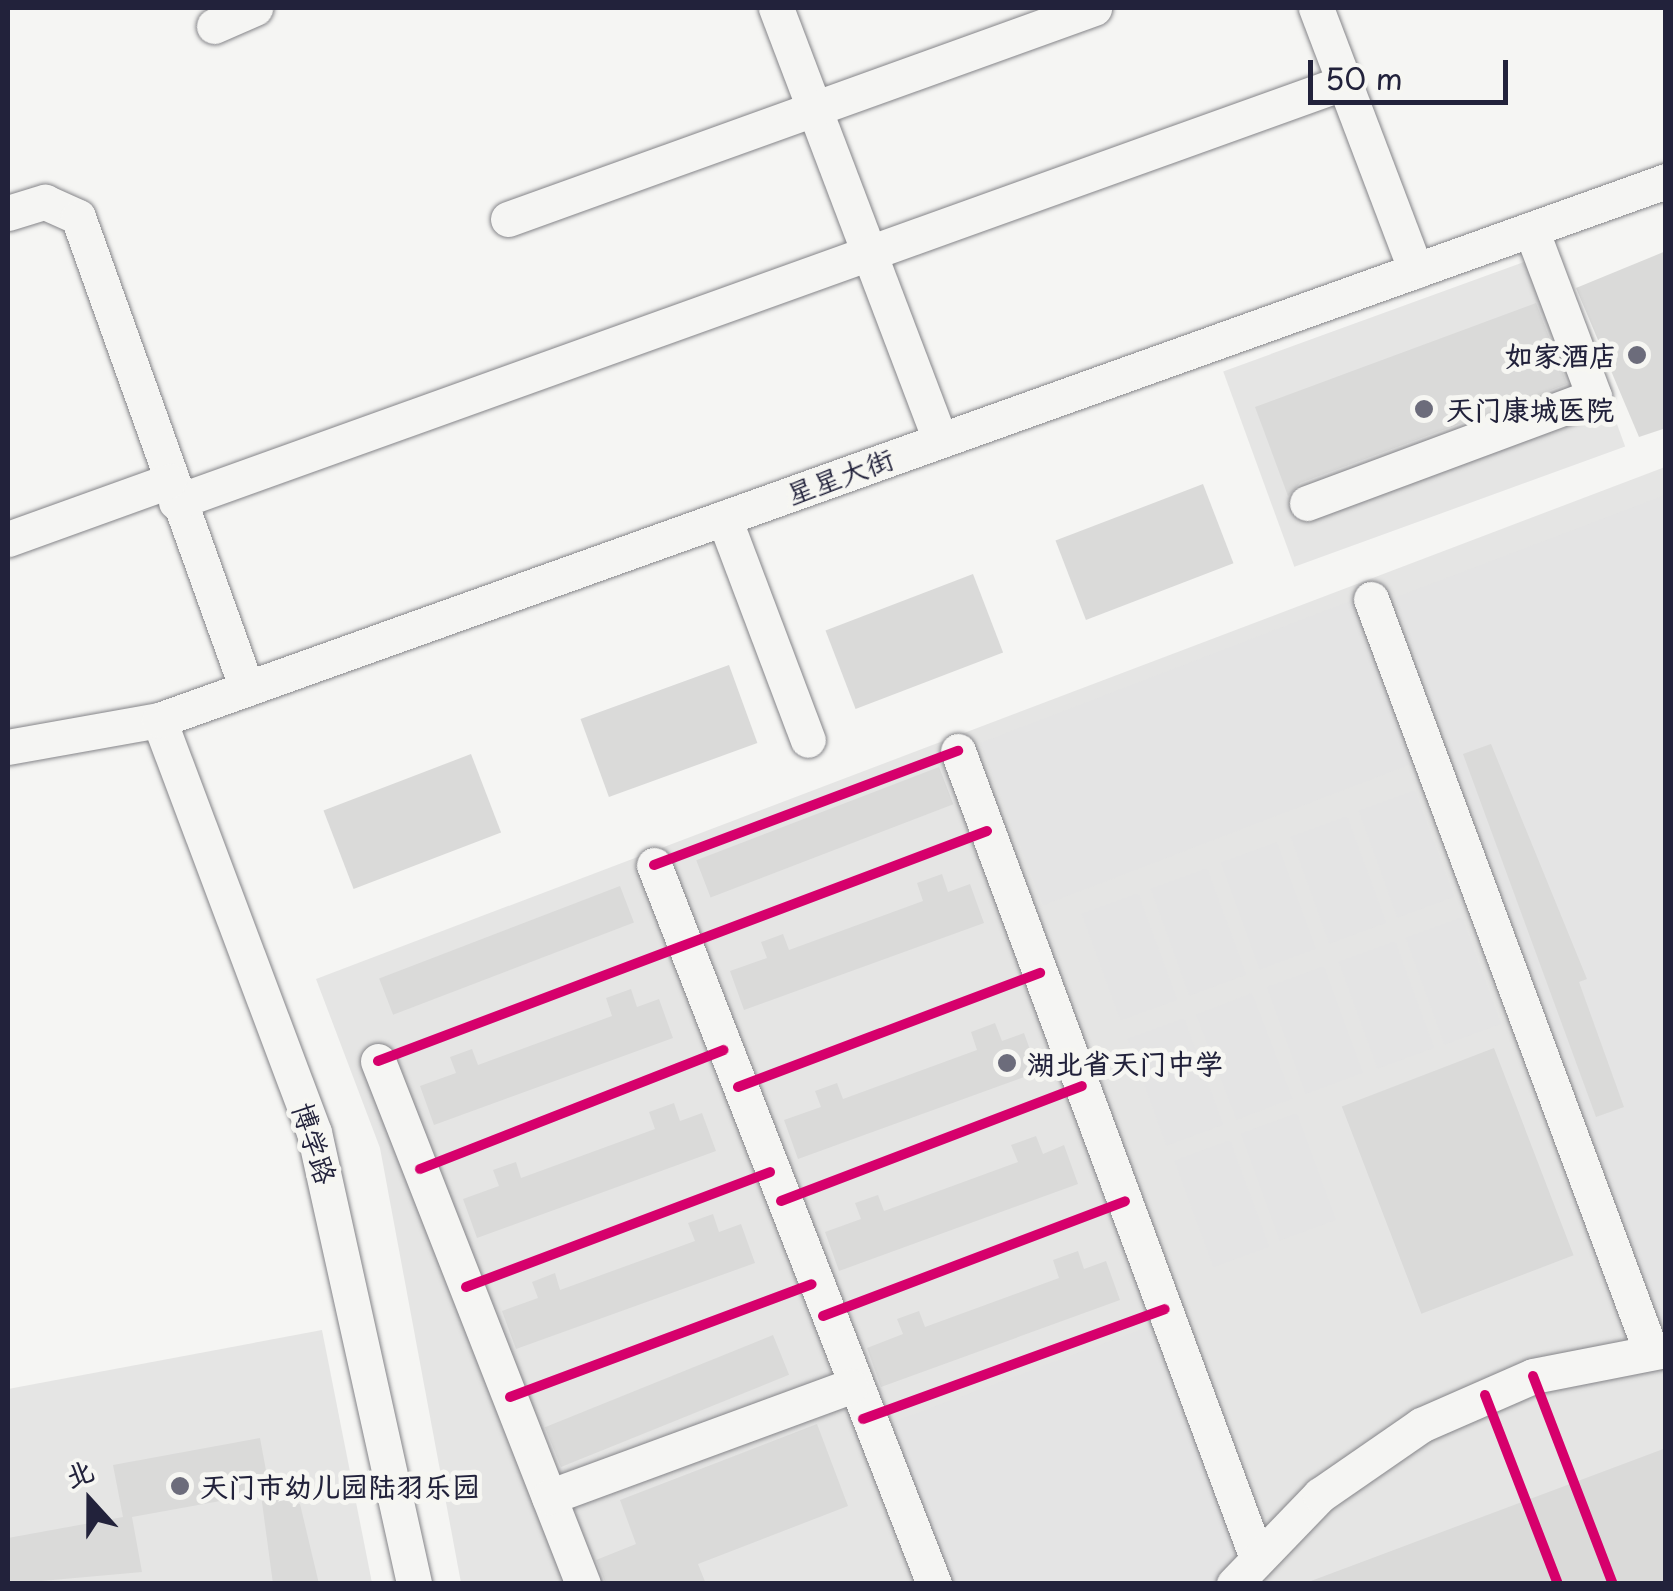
<!DOCTYPE html>
<html>
<head>
<meta charset="utf-8">
<style>
  body { margin:0 }
  #map { position:relative; width:1673px; height:1591px; overflow:hidden; background:#f5f5f3; font-family:"Playpen Sans","LXGW WenKai TC",sans-serif }
  div>[style] { position:absolute }
  [style*='--x'] { left:calc(var(--x)*1px); top:calc(var(--y)*1px); width:calc(var(--w)*1px); rotate:calc(var(--a)*1deg) }
  .built>* { inset:0; background:#e5e5e4; transform-origin:0 0 }
  .green>* { inset:0; background:#e4e4e4; transform-origin:0 0 }
  .building>* { inset:0; background:#dadad9; transform-origin:0 0 }
  .roads { filter:drop-shadow(0 0 2px #858589) drop-shadow(0 0 2px #858589) }
  .minor>* { height:35px; margin:-17.5px; padding:0 17.5px; transform-origin:17.5px; border-radius:17.5px; background:#f5f5f3 }
  .cycleway>* { height:10px; margin:-5px; padding:0 5px; transform-origin:5px; border-radius:5px; background:#d6006c }
  .dots>* { width:28px; height:28px; translate:-50% -50%; box-sizing:border-box; border:5px solid #f6f6f2; border-radius:50% }
  span { translate:-50% -50%; white-space:nowrap; text-align:center; line-height:1.15; -webkit-text-stroke:10px #f6f6f2; paint-order:stroke }
  .poi-label { font-size:28px; color:#22223b; font-weight:700 }
  .right { translate:-100% -50%; text-align:right }
  .left { translate:0 -50%; text-align:left }
  .street-label { font-size:28px; color:#22223b }
  .frame { position:absolute; inset:0; border:10px solid #22223b; pointer-events:none }
  .north { position:absolute; left:40px; top:1451px; width:100px; height:100px; -webkit-text-stroke:8px #f6f6f2; paint-order:stroke; rotate:339deg; font-size:28px; font-weight:700; line-height:40px; text-align:center; color:#22223b }
  .north::after { content:''; display:block; margin:auto; width:35px; height:45px; background:#22223b; clip-path:polygon(50% 0,100% 100%,50% 72%,0 100%) }
  .scale { position:absolute; left:1308px; top:60px; width:200px; height:45px; box-sizing:border-box; border:5px solid #22223b; border-top:0; padding-left:12px; font-size:30px; line-height:35px; white-space:nowrap; color:#22223b; -webkit-text-stroke:8px #f6f6f2; paint-order:stroke }
</style>
</head>
<body>
<div id="map">
  <div class="built">
    <div style="left:1554px;top:251px;width:208px;height:352px;rotate:70deg"></div>
    <div style="clip-path:polygon(1665px 467px,1665px 1583px,461px 1583px,380px 1148px,316px 979px)"></div>
    <div style="clip-path:polygon(322px 1330px,372px 1583px,8px 1584px,8px 1389px)"></div>
  </div>
  <div class="green">
    <div style="clip-path:polygon(1665px 495px,1666px 1322px,1662px 1324px,1394px 598px)"></div>
    <div style="left:1353px;top:600px;width:174px;height:399px;rotate:69deg"></div>
    <div style="left:1415px;top:790px;width:114px;height:60px;rotate:70deg"></div>
    <div style="left:1347px;top:816px;width:114px;height:60px;rotate:70deg"></div>
    <div style="left:1277px;top:842px;width:114px;height:60px;rotate:70deg"></div>
    <div style="left:1207px;top:868px;width:114px;height:60px;rotate:70deg"></div>
    <div style="left:1138px;top:893px;width:114px;height:60px;rotate:70deg"></div>
    <div style="left:1462px;top:917px;width:114px;height:60px;rotate:70deg"></div>
    <div style="left:1395px;top:941px;width:114px;height:60px;rotate:70deg"></div>
    <div style="left:1324px;top:966px;width:114px;height:61px;rotate:70deg"></div>
    <div style="left:1252px;top:993px;width:113px;height:60px;rotate:69deg"></div>
    <div style="left:1184px;top:1018px;width:114px;height:60px;rotate:70deg"></div>
    <div style="left:1297px;top:1113px;width:114px;height:60px;rotate:70deg"></div>
    <div style="left:1230px;top:1140px;width:114px;height:59px;rotate:70deg"></div>
    <div style="clip-path:polygon(1158px 1323px,1242px 1555px,1217px 1583px,951px 1583px,874px 1429px)"></div>
  </div>
  <div class="building">
    <div style="clip-path:polygon(1666px 251px,1666px 428px,1639px 437px,1576px 288px)"></div>
    <div style="clip-path:polygon(1536px 303px,1567px 384px,1300px 483px,1288px 496px,1255px 407px)"></div>
    <div style="left:1203px;top:484px;width:85px;height:158px;rotate:69deg"></div>
    <div style="left:973px;top:574px;width:84px;height:158px;rotate:69deg"></div>
    <div style="left:729px;top:665px;width:83px;height:158px;rotate:70deg"></div>
    <div style="clip-path:polygon(1491px 744px,1587px 979px,1579px 982px,1624px 1107px,1596px 1117px,1463px 754px)"></div>
    <div style="left:471px;top:754px;width:84px;height:158px;rotate:69deg"></div>
    <div style="left:939px;top:767px;width:40px;height:260px;rotate:69deg"></div>
    <div style="clip-path:polygon(942px 874px,948px 892px,970px 884px,984px 923px,744px 1010px,730px 971px,767px 958px,761px 942px,783px 934px,789px 950px,923px 901px,917px 883px)"></div>
    <div style="left:620px;top:886px;width:39px;height:258px;rotate:69deg"></div>
    <div style="clip-path:polygon(631px 989px,637px 1007px,659px 999px,673px 1038px,434px 1125px,420px 1086px,456px 1073px,450px 1057px,472px 1049px,478px 1065px,612px 1016px,606px 998px)"></div>
    <div style="clip-path:polygon(995px 1023px,1002px 1041px,1024px 1033px,1038px 1072px,798px 1159px,784px 1120px,821px 1107px,815px 1091px,837px 1083px,843px 1099px,977px 1050px,971px 1032px)"></div>
    <div style="left:1494px;top:1048px;width:222px;height:163px;rotate:69deg"></div>
    <div style="clip-path:polygon(674px 1103px,680px 1121px,702px 1113px,716px 1151px,477px 1238px,463px 1199px,499px 1186px,493px 1170px,516px 1162px,521px 1178px,655px 1129px,649px 1112px)"></div>
    <div style="clip-path:polygon(1036px 1136px,1043px 1154px,1064px 1145px,1078px 1184px,839px 1271px,825px 1232px,861px 1219px,855px 1203px,878px 1195px,884px 1211px,1018px 1162px,1011px 1145px)"></div>
    <div style="clip-path:polygon(713px 1214px,719px 1232px,741px 1224px,755px 1263px,516px 1349px,502px 1311px,538px 1298px,532px 1282px,555px 1273px,560px 1290px,695px 1241px,688px 1223px)"></div>
    <div style="clip-path:polygon(1078px 1251px,1084px 1269px,1106px 1261px,1120px 1300px,881px 1387px,867px 1348px,903px 1334px,897px 1319px,919px 1311px,925px 1327px,1059px 1278px,1053px 1260px)"></div>
    <div style="left:773px;top:1335px;width:43px;height:246px;rotate:68deg"></div>
    <div style="clip-path:polygon(817px 1424px,848px 1506px,698px 1564px,706px 1584px,606px 1584px,596px 1560px,636px 1544px,620px 1500px)"></div>
    <div style="clip-path:polygon(260px 1438px,270px 1492px,132px 1517px,142px 1572px,8px 1584px,8px 1538px,123px 1517px,113px 1465px)"></div>
    <div style="clip-path:polygon(1666px 1448px,1666px 1584px,1311px 1584px,1311px 1581px)"></div>
    <div style="clip-path:polygon(261px 1495px,300px 1504px,319px 1584px,273px 1584px)"></div>
  </div>
  <div class="roads">
    <div class="minor">
      <div style="--x:776;--y:8;--w:462;--a:69.2"></div>
      <div style="--x:1316;--y:8;--w:281;--a:69.2"></div>
      <div style="--x:214;--y:26;--w:45;--a:-23.7"></div>
      <div style="--x:8;--y:213;--w:39;--a:-17"></div>
      <div style="--x:45;--y:202;--w:36;--a:24"></div>
      <div style="--x:78;--y:217;--w:501;--a:70.3"></div>
      <div style="--x:508;--y:219;--w:623;--a:-19.8"></div>
      <div style="--x:176;--y:502;--w:1242;--a:-19.76"></div>
      <div style="--x:1307;--y:503;--w:306;--a:-20.4"></div>
      <div style="--x:1594;--y:396;--w:178;--a:-110.7"></div>
      <div style="--x:724;--y:518;--w:237;--a:69.3"></div>
      <div style="--x:8;--y:539;--w:171;--a:-19.8"></div>
      <div style="--x:1371;--y:599;--w:803;--a:69.6"></div>
      <div style="--x:159;--y:720;--w:440;--a:69.4"></div>
      <div style="--x:314;--y:1132;--w:463;--a:77.5"></div>
      <div style="--x:8;--y:747;--w:153;--a:-10.1"></div>
      <div style="--x:159;--y:720;--w:1600;--a:-19.68"></div>
      <div style="--x:958;--y:751;--w:861;--a:69.67"></div>
      <div style="--x:654;--y:865;--w:772;--a:68.72"></div>
      <div style="--x:378;--y:1061;--w:562;--a:68.6"></div>
      <div style="--x:549;--y:1497;--w:321;--a:-20.2"></div>
      <div style="--x:1234;--y:1584;--w:124;--a:-46"></div>
      <div style="--x:1320;--y:1495;--w:123;--a:-34.7"></div>
      <div style="--x:1421;--y:1425;--w:122;--a:-23.6"></div>
      <div style="--x:1533;--y:1376;--w:136;--a:-11.1"></div>
    </div>
  </div>
  <div class="cycleway">
    <div style="--x:654;--y:865;--w:325;--a:-20.6"></div>
    <div style="--x:378;--y:1061;--w:651;--a:-20.69"></div>
    <div style="--x:738;--y:1087;--w:323;--a:-20.7"></div>
    <div style="--x:420;--y:1169;--w:326;--a:-21.4"></div>
    <div style="--x:781;--y:1201;--w:322;--a:-20.9"></div>
    <div style="--x:466;--y:1287;--w:325;--a:-20.7"></div>
    <div style="--x:823;--y:1316;--w:323;--a:-20.8"></div>
    <div style="--x:1533;--y:1376;--w:223;--a:69"></div>
    <div style="--x:1485;--y:1395;--w:203;--a:68.9"></div>
    <div style="--x:510;--y:1397;--w:322;--a:-20.5"></div>
    <div style="--x:863;--y:1419;--w:321;--a:-20"></div>
  </div>
  <div class="dots">
    <div style="left:1637px;top:355px;background:#6c6c7b"></div>
    <div style="left:1424px;top:409px;background:#6c6c7b"></div>
    <div style="left:1007px;top:1063px;background:#6c6c7b"></div>
    <div style="left:180px;top:1486px;background:#6c6c7b"></div>
  </div>
  <div class="poi-label">
    <span class="right" style="left:1617px;top:355px">如家酒店</span>
    <span class="left" style="left:1446px;top:409px">天门康城医院</span>
    <span class="left" style="left:1027px;top:1063px">湖北省天门中学</span>
    <span class="left" style="left:200px;top:1486px">天门市幼儿园陆羽乐园</span>
  </div>
  <div class="street-label">
    <span style="left:840px;top:476px;rotate:-20deg">星星大街</span>
    <span style="left:315px;top:1143px;rotate:72deg">博学路</span>
  </div>
  <div class="frame"></div>
  <div class="north">北</div>
  <div class="scale">50 m</div>
</div>
</body>
</html>
